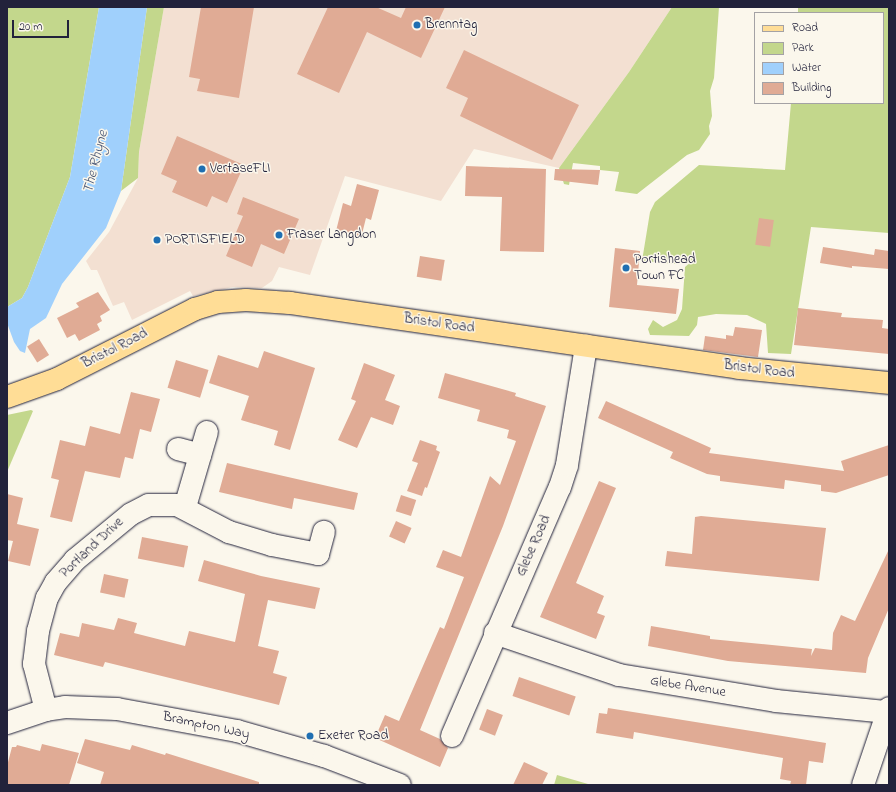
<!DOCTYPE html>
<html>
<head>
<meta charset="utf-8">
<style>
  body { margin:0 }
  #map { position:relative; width:896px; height:792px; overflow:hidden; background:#fbf7ec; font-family:"Indie Flower",sans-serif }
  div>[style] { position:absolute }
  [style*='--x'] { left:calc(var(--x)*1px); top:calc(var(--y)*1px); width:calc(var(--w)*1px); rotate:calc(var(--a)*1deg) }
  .built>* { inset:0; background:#f3e0d2 }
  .green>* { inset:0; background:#c3d78c }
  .water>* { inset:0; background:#a0d0fc }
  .building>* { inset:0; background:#e0ab95; transform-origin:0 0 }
  .roads { filter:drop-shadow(0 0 1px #22223b) drop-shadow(0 0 1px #22223b) }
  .minor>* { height:22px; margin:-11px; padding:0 11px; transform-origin:11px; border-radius:11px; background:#fbf7ec }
  .major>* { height:22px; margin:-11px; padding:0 11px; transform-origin:11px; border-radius:11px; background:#ffdd96 }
  .dots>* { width:11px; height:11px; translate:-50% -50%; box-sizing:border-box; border:2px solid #fbf7ec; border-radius:50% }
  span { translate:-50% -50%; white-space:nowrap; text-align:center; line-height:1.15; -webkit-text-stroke:3px #fbf7ec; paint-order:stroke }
  .poi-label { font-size:14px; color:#22223b }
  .left { translate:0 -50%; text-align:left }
  .street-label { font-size:14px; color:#22223b }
  .water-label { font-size:15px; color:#485675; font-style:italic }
  .frame { position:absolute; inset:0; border:8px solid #22223b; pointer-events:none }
  .legend { position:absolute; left:754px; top:12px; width:130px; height:92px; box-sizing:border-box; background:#fbf7ec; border:1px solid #a4a2a5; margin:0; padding:5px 7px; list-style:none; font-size:12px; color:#22223b }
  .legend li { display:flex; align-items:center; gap:8px; height:20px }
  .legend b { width:20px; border:1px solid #a4a2a5 }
  .scale { position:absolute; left:12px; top:20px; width:57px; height:18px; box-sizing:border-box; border:2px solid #22223b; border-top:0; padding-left:5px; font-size:12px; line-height:14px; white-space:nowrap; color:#22223b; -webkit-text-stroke:3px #fbf7ec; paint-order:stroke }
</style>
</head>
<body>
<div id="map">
  <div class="built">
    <div style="clip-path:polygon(164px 7px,672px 7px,629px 72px,559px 168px,474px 149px,441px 201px,345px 176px,310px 275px,279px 267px,272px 281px,262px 288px,233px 287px,193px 296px,190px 291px,132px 320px,124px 302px,113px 306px,97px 270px,91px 270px,86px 261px,109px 232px,138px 178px,139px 152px)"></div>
  </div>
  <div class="green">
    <div style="clip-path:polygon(7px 7px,99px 7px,70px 177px,28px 287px,22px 298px,7px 307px)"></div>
    <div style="clip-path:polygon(147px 7px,164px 7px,139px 152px,138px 178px,121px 191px)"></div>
    <div style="clip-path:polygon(672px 7px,719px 7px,714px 78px,710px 91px,712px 116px,709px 126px,710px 134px,699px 150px,687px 155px,637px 194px,615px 191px,619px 172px,600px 170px,600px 166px,573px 163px,569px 185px,564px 184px,559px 168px,629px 72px)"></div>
    <div style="clip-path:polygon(798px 7px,889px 7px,889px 233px,811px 227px,791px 354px,768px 353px,766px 324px,747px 315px,716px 314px,698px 317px,697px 325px,689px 336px,650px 335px,648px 329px,653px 320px,663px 327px,677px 320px,682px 309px,685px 267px,692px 261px,675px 264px,642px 261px,650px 212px,655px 202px,699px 165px,785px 170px,791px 103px,883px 103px,883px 13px,798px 13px)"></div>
    <div style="clip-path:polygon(31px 410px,33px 411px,7px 472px,7px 415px)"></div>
    <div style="clip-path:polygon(557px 775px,588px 784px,590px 785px,554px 785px)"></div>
  </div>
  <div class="water">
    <div style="clip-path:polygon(99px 7px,147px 7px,121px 191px,106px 228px,62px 284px,46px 318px,30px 329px,25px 353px,20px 351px,14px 342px,7px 323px,7px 307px,22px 298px,28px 287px,70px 177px)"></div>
  </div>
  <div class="building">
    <div style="clip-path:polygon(201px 7px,254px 7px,239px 98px,197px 91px,200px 79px,189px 77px)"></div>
    <div style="clip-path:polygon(328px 7px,376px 7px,401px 18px,406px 7px,445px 7px,421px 58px,367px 32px,339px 93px,297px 74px)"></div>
    <div style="clip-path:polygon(464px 50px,579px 105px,552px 160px,460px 116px,468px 98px,446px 88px)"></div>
    <div style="clip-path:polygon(177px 136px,244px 165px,227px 203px,212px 196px,207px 207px,172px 192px,177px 181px,161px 174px)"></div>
    <div style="clip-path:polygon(466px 166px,546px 169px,544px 252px,500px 251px,502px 197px,465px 196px)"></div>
    <div style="clip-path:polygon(555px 169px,600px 170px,598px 185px,554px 180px)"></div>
    <div style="clip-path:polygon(357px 184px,379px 190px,371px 220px,366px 218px,361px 238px,336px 231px,343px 203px,351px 206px)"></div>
    <div style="clip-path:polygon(243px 197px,299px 219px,284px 254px,261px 244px,252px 267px,226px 256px,243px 216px,237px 214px)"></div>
    <div style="left:759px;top:218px;width:15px;height:27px;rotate:8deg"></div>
    <div style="clip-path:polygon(823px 247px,874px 255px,875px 249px,889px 251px,889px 269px,852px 266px,852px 268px,820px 263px)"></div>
    <div style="clip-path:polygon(615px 248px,640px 251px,637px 285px,679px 289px,676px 314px,609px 307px)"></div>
    <div style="left:420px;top:256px;width:25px;height:21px;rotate:9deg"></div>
    <div style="clip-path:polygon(98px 292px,110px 310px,100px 316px,102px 321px,97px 324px,100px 330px,79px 341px,75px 334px,67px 338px,57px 318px,79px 307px,76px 303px)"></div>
    <div style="clip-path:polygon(798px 308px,842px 313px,841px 317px,883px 320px,882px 328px,889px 329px,889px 354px,794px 345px)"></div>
    <div style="clip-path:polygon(735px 327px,762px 330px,758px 357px,703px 350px,705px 336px,726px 339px,726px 335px,733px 336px)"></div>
    <div style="left:39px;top:339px;width:19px;height:14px;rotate:58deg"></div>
    <div style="clip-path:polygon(264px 351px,315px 368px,290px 450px,274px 445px,278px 431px,241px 420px,249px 396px,209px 383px,218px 355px,258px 368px)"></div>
    <div style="left:176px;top:360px;width:34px;height:29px;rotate:17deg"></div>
    <div style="clip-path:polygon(364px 363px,395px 375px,385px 400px,400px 406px,393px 425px,371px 417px,357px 448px,338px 440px,356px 401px,351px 399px)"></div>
    <div style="clip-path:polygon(445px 373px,516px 393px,515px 396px,546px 406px,503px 526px,420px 730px,440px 739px,448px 748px,440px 767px,375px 738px,385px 715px,399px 721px,440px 627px,444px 629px,464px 577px,436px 567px,443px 550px,461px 557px,490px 476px,500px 485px,516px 441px,507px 438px,509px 430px,477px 421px,480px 410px,438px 398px)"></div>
    <div style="clip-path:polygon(131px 392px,160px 399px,151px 432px,140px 429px,133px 459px,125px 457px,120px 478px,85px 471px,72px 522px,50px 517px,59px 480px,51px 478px,60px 440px,85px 446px,90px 426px,120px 434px)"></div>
    <div style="clip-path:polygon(606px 401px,711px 448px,709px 453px,844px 471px,841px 461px,889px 445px,889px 475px,836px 493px,821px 491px,821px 485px,785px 480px,784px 489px,720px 481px,720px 476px,707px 474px,670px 458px,673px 452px,598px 418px)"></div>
    <div style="clip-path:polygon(420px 440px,437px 446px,436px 450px,440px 452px,427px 488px,425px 487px,422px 496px,407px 491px,418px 463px,412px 461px)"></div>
    <div style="clip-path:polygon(227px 463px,358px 493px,354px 510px,294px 498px,292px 509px,219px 492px)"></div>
    <div style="clip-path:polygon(599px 481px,616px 488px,576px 583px,604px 596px,597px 613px,605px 616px,596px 639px,540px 617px)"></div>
    <div style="clip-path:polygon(7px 494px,23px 498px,17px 524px,39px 529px,30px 566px,8px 561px,13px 541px,7px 540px)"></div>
    <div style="left:401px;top:495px;width:16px;height:17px;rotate:18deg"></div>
    <div style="clip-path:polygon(701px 516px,826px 528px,819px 581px,665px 566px,667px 551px,692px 554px,695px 517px)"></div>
    <div style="left:396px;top:521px;width:17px;height:17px;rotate:24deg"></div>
    <div style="left:142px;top:537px;width:47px;height:22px;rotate:11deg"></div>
    <div style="clip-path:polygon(889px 549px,889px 608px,868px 658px,866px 673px,728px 661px,648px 646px,651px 626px,710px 636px,710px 639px,812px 649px,811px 656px,815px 648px,832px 650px,833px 633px,841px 615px,855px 621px)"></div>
    <div style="clip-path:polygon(204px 560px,261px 576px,320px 588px,315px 609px,268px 600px,258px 646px,279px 651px,273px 673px,287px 677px,279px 705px,105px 662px,103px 667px,54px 655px,60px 633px,79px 637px,82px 623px,114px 630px,118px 618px,137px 623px,134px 633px,185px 646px,189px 631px,235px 642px,245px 594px,198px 581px)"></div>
    <div style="left:104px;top:574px;width:25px;height:19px;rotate:12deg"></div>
    <div style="left:519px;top:677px;width:60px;height:20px;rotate:19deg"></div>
    <div style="clip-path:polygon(608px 708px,826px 743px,823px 763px,809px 761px,806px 785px,790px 785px,791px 781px,780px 779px,783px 758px,634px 732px,633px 739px,596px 733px,599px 713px,607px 714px)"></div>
    <div style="left:487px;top:709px;width:17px;height:22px;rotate:21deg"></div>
    <div style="clip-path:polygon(85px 739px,130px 750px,132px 745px,165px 755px,166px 753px,259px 782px,259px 785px,100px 785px,104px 772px,77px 763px)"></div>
    <div style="clip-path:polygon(42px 744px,79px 753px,69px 785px,7px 785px,7px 766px,12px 747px,16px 747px,17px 745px,40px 751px)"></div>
    <div style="clip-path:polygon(524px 762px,548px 773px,542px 785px,513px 785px)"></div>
  </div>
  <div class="roads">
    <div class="minor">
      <div style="--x:178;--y:449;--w:23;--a:15"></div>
      <div style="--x:185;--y:507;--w:78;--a:-73.7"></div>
      <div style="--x:495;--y:633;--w:131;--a:18.7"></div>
      <div style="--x:619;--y:675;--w:159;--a:9.4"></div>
      <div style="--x:776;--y:701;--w:112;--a:5.7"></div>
      <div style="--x:46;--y:710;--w:48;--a:-104.6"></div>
      <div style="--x:34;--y:664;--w:33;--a:-83"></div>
      <div style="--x:38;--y:631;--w:34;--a:-75"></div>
      <div style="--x:47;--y:598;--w:18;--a:-61"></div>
      <div style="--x:56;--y:582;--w:29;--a:-49"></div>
      <div style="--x:75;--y:560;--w:72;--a:-39.4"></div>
      <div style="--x:131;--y:514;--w:20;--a:-27"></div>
      <div style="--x:149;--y:505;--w:28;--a:0"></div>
      <div style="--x:177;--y:505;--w:59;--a:27.4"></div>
      <div style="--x:229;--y:532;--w:45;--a:16.8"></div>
      <div style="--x:272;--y:545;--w:47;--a:11.1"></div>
      <div style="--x:318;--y:554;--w:23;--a:-75"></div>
      <div style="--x:7;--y:723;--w:41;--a:-18.4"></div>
      <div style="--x:46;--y:710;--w:19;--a:-9"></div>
      <div style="--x:65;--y:707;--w:52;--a:2.2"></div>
      <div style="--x:117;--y:709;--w:122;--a:10.4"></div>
      <div style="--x:237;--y:731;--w:91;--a:16"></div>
      <div style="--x:324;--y:756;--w:81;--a:20.9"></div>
      <div style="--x:452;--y:736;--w:271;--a:-66.6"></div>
      <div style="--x:560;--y:487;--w:23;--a:-72"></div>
      <div style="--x:567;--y:465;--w:121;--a:-80.9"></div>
      <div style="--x:863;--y:785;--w:81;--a:-71.3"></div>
    </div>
    <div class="major">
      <div style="--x:7;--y:397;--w:53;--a:-19.8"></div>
      <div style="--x:57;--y:379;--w:155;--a:-26.9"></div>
      <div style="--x:195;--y:309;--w:24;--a:-17"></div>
      <div style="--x:218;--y:302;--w:28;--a:-4"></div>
      <div style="--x:246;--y:300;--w:44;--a:3.9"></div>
      <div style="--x:290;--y:303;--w:454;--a:8.2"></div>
      <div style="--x:739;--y:368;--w:151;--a:5.7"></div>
    </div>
  </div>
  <div class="dots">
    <div style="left:417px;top:25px;background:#1f6fb2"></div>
    <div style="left:202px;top:169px;background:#1f6fb2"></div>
    <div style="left:279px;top:235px;background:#1f6fb2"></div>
    <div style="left:157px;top:240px;background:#1f6fb2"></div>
    <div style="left:626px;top:268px;background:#1f6fb2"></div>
    <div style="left:310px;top:736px;background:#1f6fb2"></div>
  </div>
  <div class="poi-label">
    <span class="left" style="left:425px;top:25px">Brenntag</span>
    <span class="left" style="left:210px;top:169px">VertaseFLI</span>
    <span class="left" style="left:287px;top:235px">Fraser Langdon</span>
    <span class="left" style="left:165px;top:240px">PORTISFIELD</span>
    <span class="left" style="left:634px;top:268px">Portishead<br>Town FC</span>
    <span class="left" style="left:318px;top:736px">Exeter Road</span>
  </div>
  <div class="street-label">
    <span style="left:439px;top:324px;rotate:8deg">Bristol Road</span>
    <span style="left:115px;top:349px;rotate:-27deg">Bristol Road</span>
    <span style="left:759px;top:370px;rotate:7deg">Bristol Road</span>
    <span style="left:534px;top:546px;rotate:-66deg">Glebe Road</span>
    <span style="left:92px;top:548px;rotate:-43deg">Portland Drive</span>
    <span style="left:688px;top:687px;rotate:9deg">Glebe Avenue</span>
    <span style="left:206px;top:726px;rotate:12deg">Brampton Way</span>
  </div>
  <div class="water-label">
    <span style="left:96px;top:162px;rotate:-76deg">The Rhyne</span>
  </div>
  <div class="frame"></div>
  <ul class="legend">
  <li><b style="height:5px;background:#ffdd96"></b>Road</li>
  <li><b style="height:11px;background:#c3d78c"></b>Park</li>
  <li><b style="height:11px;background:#a0d0fc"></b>Water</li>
  <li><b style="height:11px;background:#e0ab95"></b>Building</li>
  </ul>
  <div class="scale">20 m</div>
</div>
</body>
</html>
